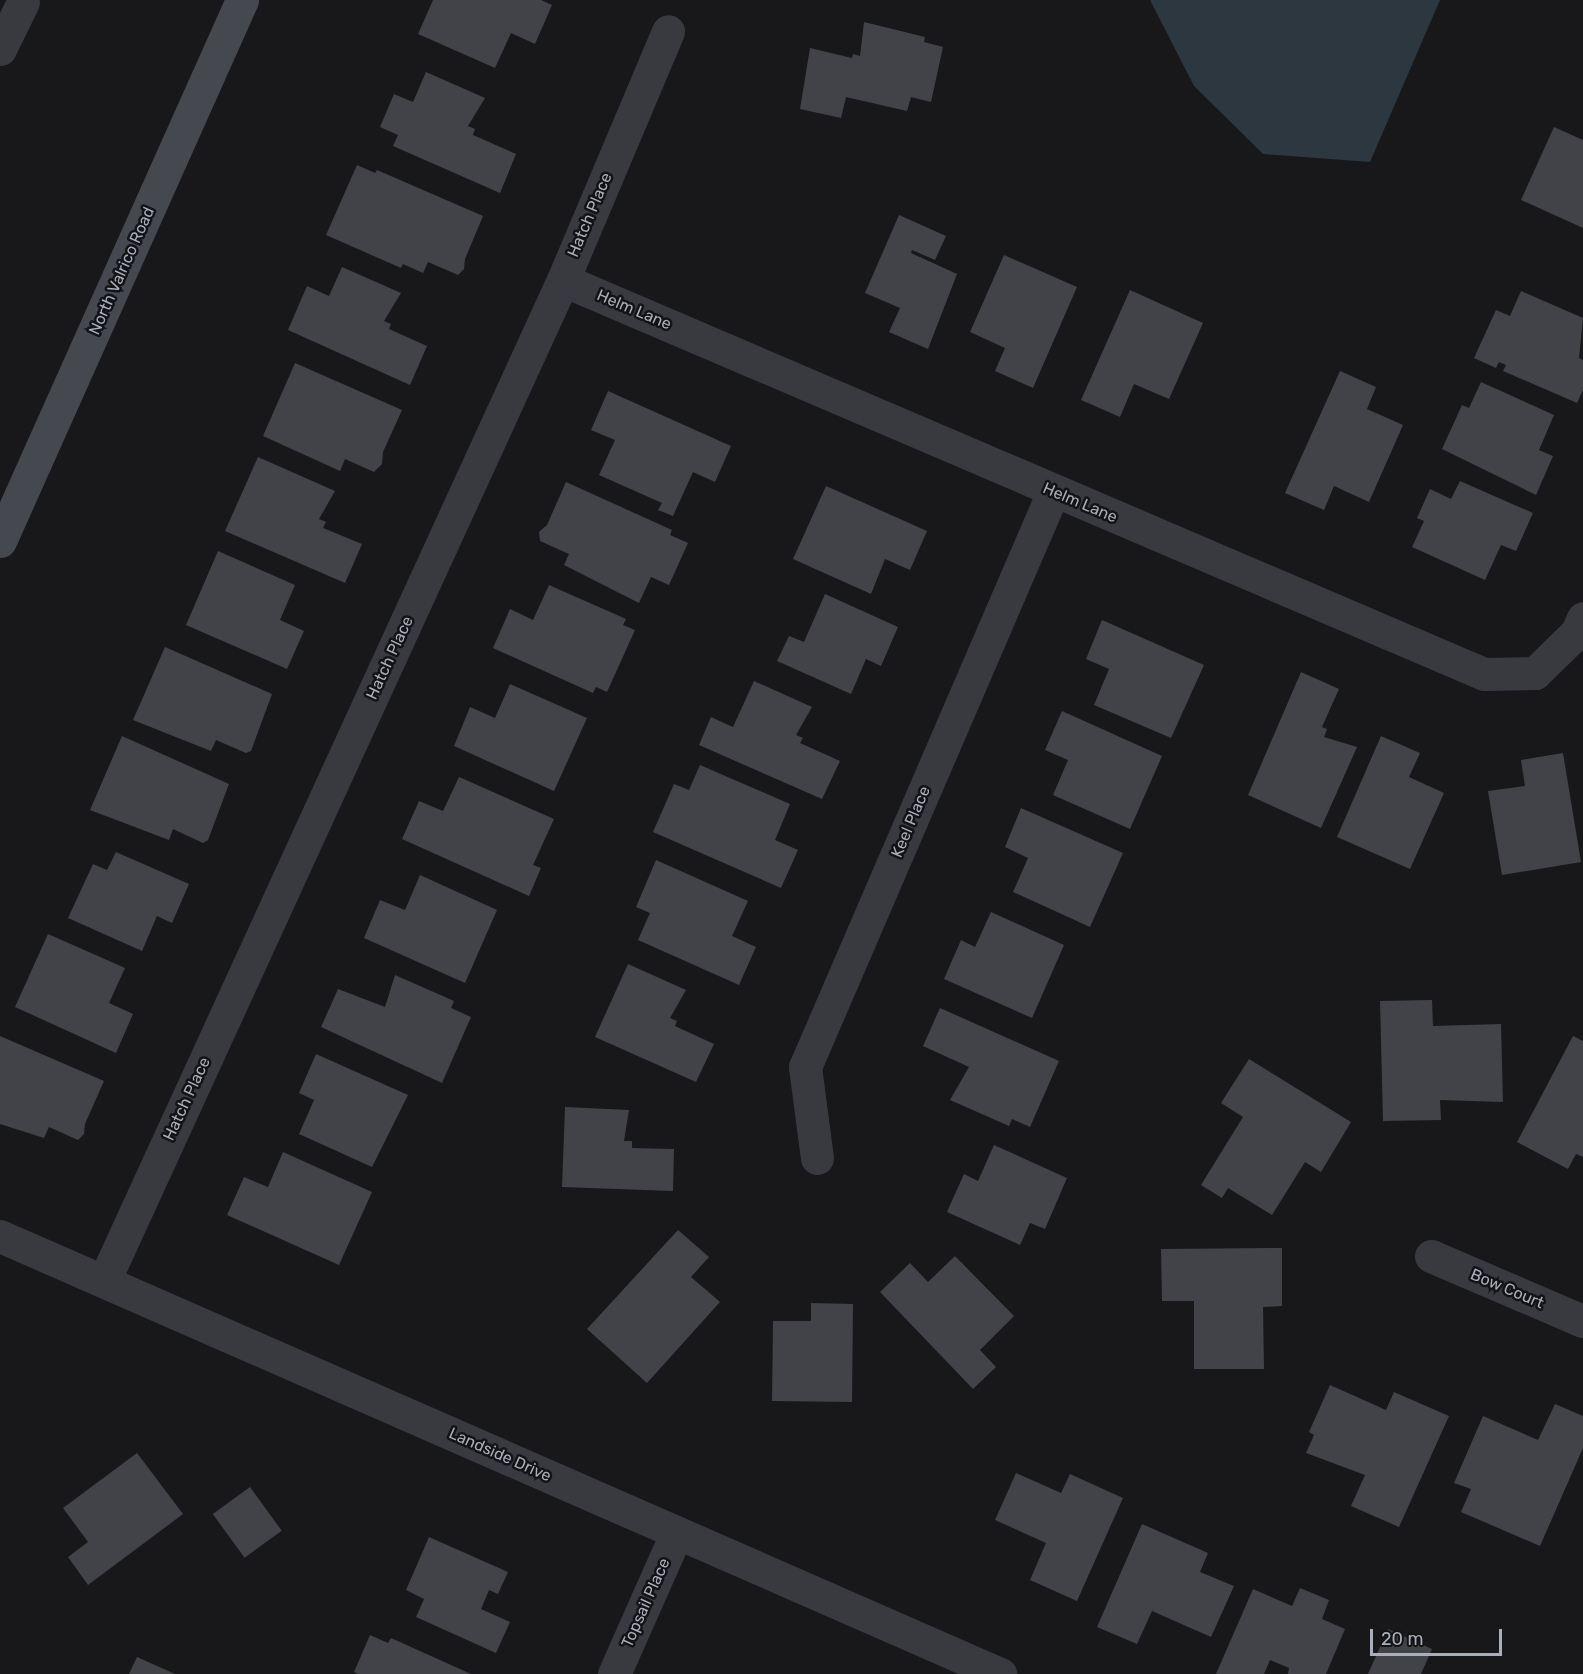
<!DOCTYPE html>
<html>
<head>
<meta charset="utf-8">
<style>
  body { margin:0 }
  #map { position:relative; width:1583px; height:1674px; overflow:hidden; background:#18181b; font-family:Rubik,sans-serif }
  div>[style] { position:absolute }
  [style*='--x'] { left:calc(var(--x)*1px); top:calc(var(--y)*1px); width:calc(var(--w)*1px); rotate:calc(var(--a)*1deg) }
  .water>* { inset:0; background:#2c3740 }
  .building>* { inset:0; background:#424348; transform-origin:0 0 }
  .street>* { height:33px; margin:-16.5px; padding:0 16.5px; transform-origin:16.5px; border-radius:16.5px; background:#393a40 }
  .secondary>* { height:33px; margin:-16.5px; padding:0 16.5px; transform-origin:16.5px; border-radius:16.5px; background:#464850 }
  span { translate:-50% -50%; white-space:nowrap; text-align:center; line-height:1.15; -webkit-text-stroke:5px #131316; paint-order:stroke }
  .street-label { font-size:16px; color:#a9aebb }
  .scale { position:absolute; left:1370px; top:1629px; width:132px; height:27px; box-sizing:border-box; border:3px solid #a9aebb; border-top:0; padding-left:8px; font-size:18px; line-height:21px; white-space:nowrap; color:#a9aebb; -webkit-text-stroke:4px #131316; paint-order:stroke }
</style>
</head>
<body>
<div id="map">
  <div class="water">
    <div style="clip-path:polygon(1150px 0,1440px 0,1370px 162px,1263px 154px,1194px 86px)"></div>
  </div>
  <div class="building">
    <div style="clip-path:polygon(433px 0,541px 0,552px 5px,535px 44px,511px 33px,495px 68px,418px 34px)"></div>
    <div style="clip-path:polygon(864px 22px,925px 37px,924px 42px,943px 47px,931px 102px,911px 97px,907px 111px,846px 97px,841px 118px,800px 109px,810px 48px,852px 58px,853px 54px,860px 56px)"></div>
    <div style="clip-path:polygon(426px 72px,485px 98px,468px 126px,475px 129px,473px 135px,516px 154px,500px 193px,393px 146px,398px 135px,380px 127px,394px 94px,413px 102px)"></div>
    <div style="clip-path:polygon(1554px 127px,1583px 140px,1583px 228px,1521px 200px)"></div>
    <div style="clip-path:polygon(357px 165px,375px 173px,377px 170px,483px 216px,465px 259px,464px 269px,458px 275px,428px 262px,423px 273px,403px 264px,401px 268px,326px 235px)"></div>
    <div style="clip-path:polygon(899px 215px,946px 236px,935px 260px,912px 250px,911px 253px,957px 274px,928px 349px,889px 332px,900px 308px,865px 293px)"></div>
    <div style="clip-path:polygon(1004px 255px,1077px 287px,1033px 388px,995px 371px,1005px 348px,970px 332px)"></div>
    <div style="clip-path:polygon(342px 267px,401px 293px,384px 321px,391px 324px,389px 329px,427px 346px,410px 385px,288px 330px,307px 286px,329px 296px)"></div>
    <div style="clip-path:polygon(1130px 290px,1203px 323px,1169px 399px,1134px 384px,1120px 417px,1081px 400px)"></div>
    <div style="clip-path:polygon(1521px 291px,1583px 318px,1579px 358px,1583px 360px,1583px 390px,1577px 403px,1503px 371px,1506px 365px,1499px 362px,1496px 368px,1474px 358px,1496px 310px,1510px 316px)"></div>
    <div style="clip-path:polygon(295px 363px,402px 410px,383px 452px,382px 464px,374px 472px,345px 459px,340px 471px,263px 436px)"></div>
    <div style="clip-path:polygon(1340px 371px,1376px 387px,1367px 409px,1403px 425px,1369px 502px,1334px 486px,1324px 510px,1285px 493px)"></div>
    <div style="clip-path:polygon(1481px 382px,1554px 415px,1539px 450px,1553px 456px,1536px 495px,1442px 449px,1462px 405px,1469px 408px)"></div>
    <div style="clip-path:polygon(608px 391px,731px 446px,715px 482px,693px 472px,673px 516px,658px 510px,662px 503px,599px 475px,615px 440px,591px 430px)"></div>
    <div style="clip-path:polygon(258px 457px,335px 491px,319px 519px,326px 522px,323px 528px,362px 544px,345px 583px,225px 531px)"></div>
    <div style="clip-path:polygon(1460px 481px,1533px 513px,1516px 551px,1501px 545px,1485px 580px,1412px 547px,1424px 521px,1417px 518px,1430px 489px,1451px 499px)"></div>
    <div style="clip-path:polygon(566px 482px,672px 530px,670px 535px,688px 543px,669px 585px,651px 577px,639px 603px,564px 565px,569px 554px,540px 541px,539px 532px,547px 525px)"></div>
    <div style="clip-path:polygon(826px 486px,927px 531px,910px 570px,885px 559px,871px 594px,793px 559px)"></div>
    <div style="clip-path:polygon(218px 551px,295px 585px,280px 620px,304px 631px,287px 669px,186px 625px)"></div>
    <div style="clip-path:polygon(549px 585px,626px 619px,623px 625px,635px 630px,607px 692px,596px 687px,593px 693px,493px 648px,510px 609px,533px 620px)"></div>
    <div style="clip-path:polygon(825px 594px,898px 627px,881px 666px,866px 659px,851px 694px,777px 661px,789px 636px,804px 642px)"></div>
    <div style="clip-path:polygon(1102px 620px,1204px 665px,1171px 738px,1094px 705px,1109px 669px,1086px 659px)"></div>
    <div style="clip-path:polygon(165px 647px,272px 694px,251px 751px,246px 753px,216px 740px,211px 751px,133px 720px)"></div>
    <div style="clip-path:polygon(1301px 672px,1339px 689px,1322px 727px,1327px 729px,1324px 737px,1357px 747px,1321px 828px,1248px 795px)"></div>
    <div style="clip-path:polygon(754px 681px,812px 707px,796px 735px,803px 738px,800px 743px,840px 761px,822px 799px,699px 745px,711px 717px,733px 727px)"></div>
    <div style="clip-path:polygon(510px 684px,587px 718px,554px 791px,454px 746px,470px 707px,495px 718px)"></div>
    <div style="clip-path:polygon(1062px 711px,1162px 756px,1130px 829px,1053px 795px,1068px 760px,1045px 750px)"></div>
    <div style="clip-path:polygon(122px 736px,229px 784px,208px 840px,203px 843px,173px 829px,169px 840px,90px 810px)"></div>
    <div style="clip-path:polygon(1381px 736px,1420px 753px,1409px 777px,1444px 793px,1410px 869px,1337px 837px)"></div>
    <div style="clip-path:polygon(1563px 753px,1581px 862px,1502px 875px,1488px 791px,1525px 786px,1521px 760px)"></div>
    <div style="clip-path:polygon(700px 765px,790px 804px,775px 840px,798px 850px,781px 888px,653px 832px,674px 784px,689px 790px)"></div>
    <div style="clip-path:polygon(459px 777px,554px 819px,533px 865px,541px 868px,529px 896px,402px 839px,419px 801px,443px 811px)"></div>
    <div style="clip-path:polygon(1021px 808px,1123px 853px,1090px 927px,1013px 892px,1028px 858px,1005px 847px)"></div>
    <div style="clip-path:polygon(116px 852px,189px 884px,172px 923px,157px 916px,142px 951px,68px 918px,93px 864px,107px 870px)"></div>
    <div style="clip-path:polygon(656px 860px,748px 901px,732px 936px,756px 947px,739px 985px,638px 940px,650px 913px,636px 907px)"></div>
    <div style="clip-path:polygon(420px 875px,497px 910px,465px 983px,364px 938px,380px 900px,405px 910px)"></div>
    <div style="clip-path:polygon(991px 912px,1064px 945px,1032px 1018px,944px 979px,961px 940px,975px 947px)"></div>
    <div style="clip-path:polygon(48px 934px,125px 968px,109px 1003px,133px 1014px,116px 1053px,15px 1007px)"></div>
    <div style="clip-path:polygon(628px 964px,686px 990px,670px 1018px,677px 1021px,675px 1026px,714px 1044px,696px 1082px,595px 1037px)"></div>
    <div style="clip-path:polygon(395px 975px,454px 1001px,451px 1008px,471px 1017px,442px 1083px,321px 1027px,338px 989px,385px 1007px)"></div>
    <div style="clip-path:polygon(1432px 1000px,1433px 1026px,1501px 1024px,1503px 1102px,1440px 1100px,1441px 1120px,1383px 1121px,1380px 1001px)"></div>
    <div style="clip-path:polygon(940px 1008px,1059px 1061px,1030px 1127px,1012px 1119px,1009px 1126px,950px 1100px,969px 1067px,923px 1046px)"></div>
    <div style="clip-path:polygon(0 1036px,104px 1081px,85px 1124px,84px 1134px,78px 1140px,49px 1127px,44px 1138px,0 1124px)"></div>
    <div style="clip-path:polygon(1573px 1036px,1583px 1041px,1583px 1157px,1576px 1154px,1568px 1169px,1517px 1142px)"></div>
    <div style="clip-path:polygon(316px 1054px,408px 1095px,372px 1167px,299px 1134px,314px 1100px,299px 1093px)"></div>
    <div style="clip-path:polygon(1249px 1059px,1351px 1122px,1321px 1172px,1305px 1162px,1272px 1215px,1228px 1188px,1222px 1198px,1201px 1185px,1243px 1117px,1221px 1103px)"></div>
    <div style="clip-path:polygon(565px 1107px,629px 1110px,624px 1141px,632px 1141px,632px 1148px,674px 1149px,673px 1191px,562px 1187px)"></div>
    <div style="clip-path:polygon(994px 1145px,1067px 1178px,1045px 1229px,1030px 1223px,1020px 1245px,947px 1212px,964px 1174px,978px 1181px)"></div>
    <div style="clip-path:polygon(283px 1152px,372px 1192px,339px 1265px,227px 1215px,244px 1177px,268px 1187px)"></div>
    <div style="clip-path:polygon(678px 1230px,709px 1257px,691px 1277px,720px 1302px,647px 1383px,587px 1329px)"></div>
    <div style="clip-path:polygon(1282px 1248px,1282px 1306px,1263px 1307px,1264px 1369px,1194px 1369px,1194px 1301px,1162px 1301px,1161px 1249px)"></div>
    <div style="clip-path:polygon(955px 1256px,1014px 1316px,980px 1350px,996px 1367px,973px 1389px,880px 1292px,910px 1263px,928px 1282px)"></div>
    <div style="clip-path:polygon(811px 1303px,853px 1304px,852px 1402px,772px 1401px,773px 1321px,811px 1321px)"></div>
    <div style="clip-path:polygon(1330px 1385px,1386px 1410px,1394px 1392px,1449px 1416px,1399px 1527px,1351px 1506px,1365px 1475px,1306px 1453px,1314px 1435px,1309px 1432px)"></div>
    <div style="clip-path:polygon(1555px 1404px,1583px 1416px,1583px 1448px,1540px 1546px,1461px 1512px,1471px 1489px,1454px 1483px,1483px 1416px,1538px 1440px)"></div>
    <div style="clip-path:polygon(137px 1453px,183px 1514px,88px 1585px,68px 1557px,88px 1542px,63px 1508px)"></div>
    <div style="clip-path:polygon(1016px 1473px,1061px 1493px,1070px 1474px,1123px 1498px,1077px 1601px,1030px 1580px,1046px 1543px,995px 1520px)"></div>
    <div style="left:250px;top:1487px;width:54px;height:46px;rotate:54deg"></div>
    <div style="clip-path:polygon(1142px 1524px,1208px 1553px,1200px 1572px,1234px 1586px,1211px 1637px,1152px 1611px,1137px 1644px,1097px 1627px)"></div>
    <div style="clip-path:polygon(429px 1537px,508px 1572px,498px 1594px,489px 1590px,481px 1609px,510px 1622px,496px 1653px,416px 1617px,424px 1599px,406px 1590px)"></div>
    <div style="clip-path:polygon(1300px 1588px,1329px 1600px,1322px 1619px,1345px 1629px,1326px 1674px,1288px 1674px,1289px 1668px,1270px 1660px,1264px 1674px,1216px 1674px,1253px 1589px,1292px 1606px)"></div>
    <div style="clip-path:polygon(1388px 1629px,1432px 1649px,1421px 1674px,1368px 1674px)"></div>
    <div style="clip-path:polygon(370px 1635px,388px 1643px,391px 1638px,471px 1674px,358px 1674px,354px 1672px)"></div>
    <div style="clip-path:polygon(137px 1657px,175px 1674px,129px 1674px)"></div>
  </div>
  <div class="street">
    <div style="--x:0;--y:49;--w:52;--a:-63.9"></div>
    <div style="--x:563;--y:280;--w:1002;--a:23.16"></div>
    <div style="--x:1484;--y:674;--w:51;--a:-1.1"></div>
    <div style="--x:1535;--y:673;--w:59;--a:-44.3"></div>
    <div style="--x:1577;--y:632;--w:15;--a:-67"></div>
    <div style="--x:817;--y:1158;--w:92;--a:-97.5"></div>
    <div style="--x:805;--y:1067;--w:626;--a:-66.67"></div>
    <div style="--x:0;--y:1236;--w:1092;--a:23.65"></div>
    <div style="--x:1431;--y:1256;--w:165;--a:23.2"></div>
    <div style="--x:104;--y:1281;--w:1101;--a:-65.37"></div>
    <div style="--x:563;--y:280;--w:270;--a:-67.1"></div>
    <div style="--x:614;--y:1674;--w:155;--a:-66.1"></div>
  </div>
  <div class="secondary">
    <div style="--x:0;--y:541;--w:593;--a:-65.9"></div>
  </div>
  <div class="street-label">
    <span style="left:590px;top:215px;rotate:-67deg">Hatch Place</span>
    <span style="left:122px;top:271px;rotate:-66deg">North Valrico Road</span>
    <span style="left:634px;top:310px;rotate:23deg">Helm Lane</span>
    <span style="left:1080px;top:503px;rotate:23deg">Helm Lane</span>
    <span style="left:390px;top:658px;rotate:-65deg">Hatch Place</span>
    <span style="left:911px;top:822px;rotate:-67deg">Keel Place</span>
    <span style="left:187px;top:1099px;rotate:-65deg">Hatch Place</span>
    <span style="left:1507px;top:1289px;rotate:23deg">Bow Court</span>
    <span style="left:500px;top:1455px;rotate:24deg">Landside Drive</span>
    <span style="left:646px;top:1603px;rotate:-66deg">Topsail Place</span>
  </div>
  <div class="scale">20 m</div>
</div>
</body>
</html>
